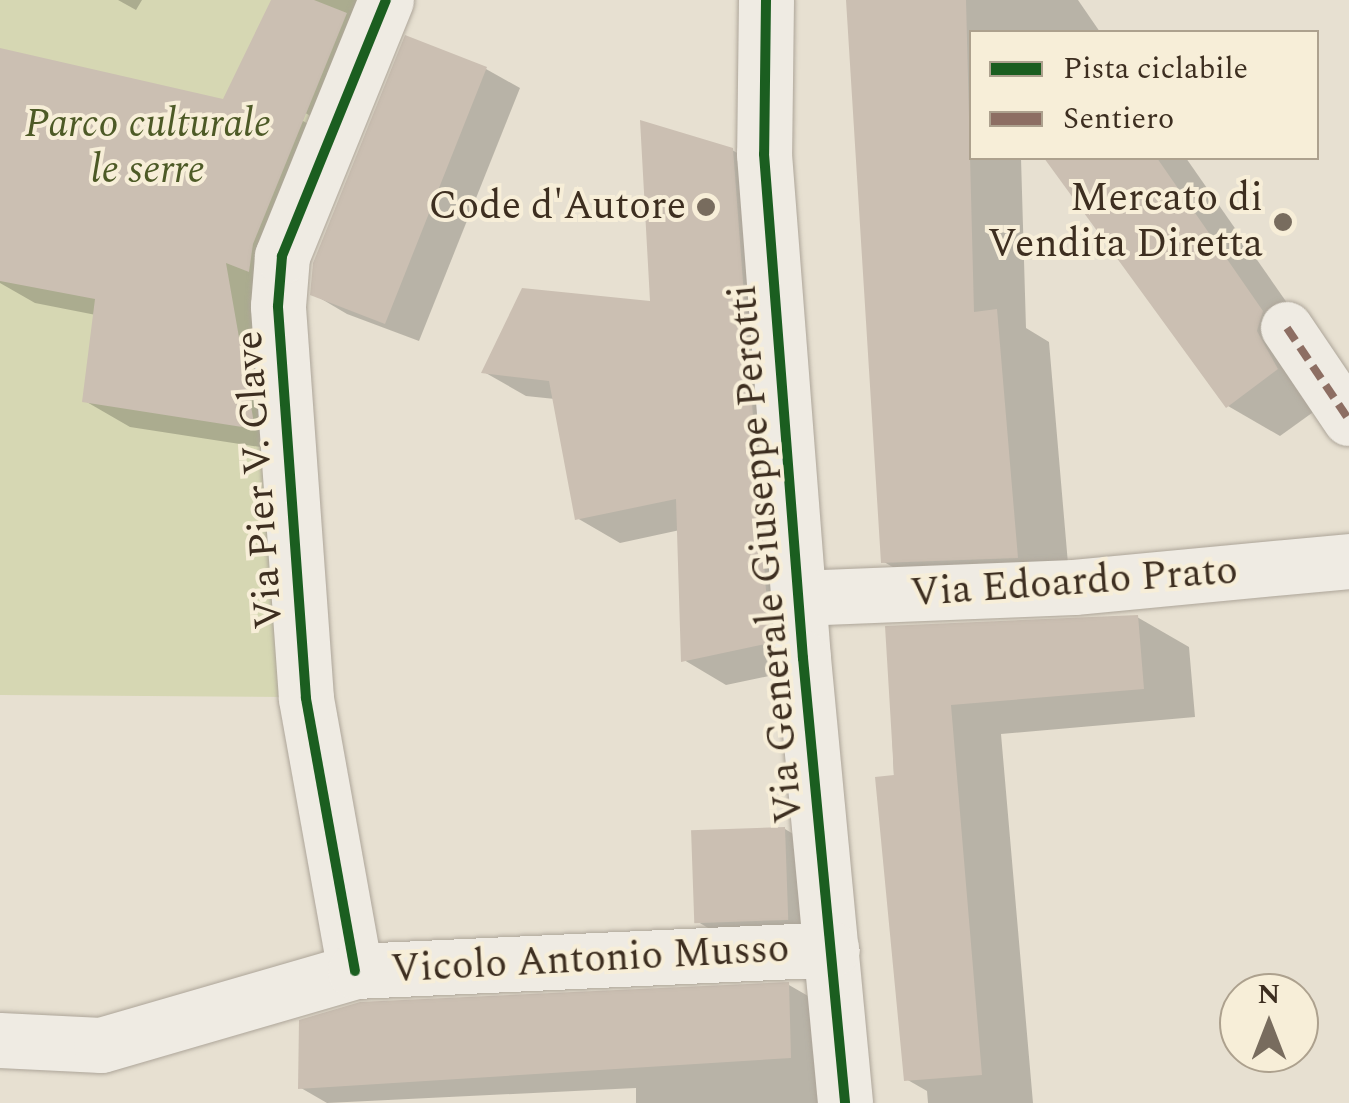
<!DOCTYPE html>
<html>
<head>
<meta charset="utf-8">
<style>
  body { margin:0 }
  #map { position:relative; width:1349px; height:1103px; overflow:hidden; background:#e7e0d1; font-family:Spectral,serif }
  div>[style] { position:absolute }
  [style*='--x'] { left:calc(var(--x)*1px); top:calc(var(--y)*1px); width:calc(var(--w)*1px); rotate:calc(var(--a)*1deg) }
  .green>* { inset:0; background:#d6d7b3 }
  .shadow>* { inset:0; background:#0003 }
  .building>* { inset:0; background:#cbbfb2; transform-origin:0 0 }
  .roads { filter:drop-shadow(0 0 2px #ada599) drop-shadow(0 0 2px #ada599) }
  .pedestrian>* { height:52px; margin:-26px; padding:0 26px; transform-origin:26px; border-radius:26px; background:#efebe3 }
  .minor>* { height:55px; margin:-27.5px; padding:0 27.5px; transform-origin:27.5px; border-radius:27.5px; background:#efebe3 }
  .quiet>* { height:8px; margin-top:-4px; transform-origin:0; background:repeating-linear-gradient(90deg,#8d6e63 0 15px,transparent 0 23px) }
  .cycleway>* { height:10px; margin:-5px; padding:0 5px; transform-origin:5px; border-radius:5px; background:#1b5e20 }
  .dots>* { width:28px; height:28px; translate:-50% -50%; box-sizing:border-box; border:5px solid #f7eed8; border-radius:50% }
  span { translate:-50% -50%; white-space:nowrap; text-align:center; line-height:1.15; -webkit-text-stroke:8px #f7eed8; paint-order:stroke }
  .park-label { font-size:40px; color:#4d5a26; font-style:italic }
  .poi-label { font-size:40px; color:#3d2e20 }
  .right { translate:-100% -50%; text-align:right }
  .street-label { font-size:40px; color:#3d2e20 }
  .legend { position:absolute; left:969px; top:30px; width:350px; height:130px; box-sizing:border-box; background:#f7eed8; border:2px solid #ada18e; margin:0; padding:12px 18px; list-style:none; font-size:30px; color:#3d2e20 }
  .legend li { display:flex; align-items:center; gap:20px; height:50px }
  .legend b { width:50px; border:2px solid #ada18e }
  .north { position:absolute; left:1219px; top:973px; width:100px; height:100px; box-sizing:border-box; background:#f7eed8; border:2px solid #ada18e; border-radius:50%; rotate:0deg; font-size:28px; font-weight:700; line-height:40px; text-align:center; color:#3d2e20 }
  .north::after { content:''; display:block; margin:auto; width:35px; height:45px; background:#786c5e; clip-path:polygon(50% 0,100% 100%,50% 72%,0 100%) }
</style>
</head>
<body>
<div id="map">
  <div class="green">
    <div style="clip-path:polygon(0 0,365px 0,253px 295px,289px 697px,0 695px)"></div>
  </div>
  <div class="shadow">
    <div style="clip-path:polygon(118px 0,142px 0,136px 10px)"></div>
    <div style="clip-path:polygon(273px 0,394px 0,351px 140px,238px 73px)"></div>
    <div style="clip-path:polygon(851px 0,1078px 0,1100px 32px,972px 32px,972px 158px,1021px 158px,1026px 328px,1049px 342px,1070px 587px,936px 592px,884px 562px)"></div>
    <div style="clip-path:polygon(407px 39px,486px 69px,520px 88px,419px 341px,347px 314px,313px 294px)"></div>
    <div style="clip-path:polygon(0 50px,303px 121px,348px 146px,298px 271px,299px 453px,130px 427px,85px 401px,96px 315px,35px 303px,0 283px)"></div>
    <div style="clip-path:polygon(732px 150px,775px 175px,812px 667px,726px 685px,684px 660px,680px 530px,620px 543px,577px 518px,555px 399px,526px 396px,484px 372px,653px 303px)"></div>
    <div style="clip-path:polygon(1047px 158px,1186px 158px,1315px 343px,1330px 400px,1280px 436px,1228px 406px)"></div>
    <div style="clip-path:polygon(1137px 617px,1189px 647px,1195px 717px,1001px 734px,1033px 1103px,928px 1103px,927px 1091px,906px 1079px,888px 628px)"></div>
    <div style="clip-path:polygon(785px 829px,818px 849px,821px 938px,732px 942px,698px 922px)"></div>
    <div style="clip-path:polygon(789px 985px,822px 1004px,824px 1103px,636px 1103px,636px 1088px,327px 1103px,301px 1088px)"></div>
  </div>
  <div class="building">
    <div style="clip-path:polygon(271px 0,314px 0,347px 13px,253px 244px,249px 272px,226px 263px,255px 429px,82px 402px,95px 299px,0 281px,0 48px,223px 99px)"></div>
    <div style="clip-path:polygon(846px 0,966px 0,974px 312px,997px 309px,1018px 558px,881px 563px)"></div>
    <div style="clip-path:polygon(405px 35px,487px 67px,385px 324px,310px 295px,313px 263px)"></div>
    <div style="clip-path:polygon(640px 120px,733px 148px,770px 643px,681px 662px,676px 499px,575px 520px,549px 381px,481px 373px,522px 288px,650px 301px)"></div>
    <div style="clip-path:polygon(1044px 158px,1157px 158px,1263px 311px,1257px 331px,1278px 369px,1226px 408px)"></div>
    <div style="clip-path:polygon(1138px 615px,1144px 689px,951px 705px,982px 1075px,904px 1081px,875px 777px,894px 775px,885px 626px)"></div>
    <div style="left:785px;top:827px;width:93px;height:94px;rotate:88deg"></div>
    <div style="clip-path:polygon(789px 982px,791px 1058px,298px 1089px,299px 1020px,360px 1002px)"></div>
  </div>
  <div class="roads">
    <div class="pedestrian">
      <div style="--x:1287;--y:328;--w:111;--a:56"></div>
    </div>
    <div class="minor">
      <div style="--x:766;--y:0;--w:154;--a:90.7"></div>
      <div style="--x:764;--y:154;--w:506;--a:85.58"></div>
      <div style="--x:803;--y:658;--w:447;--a:84.6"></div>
      <div style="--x:798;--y:598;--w:276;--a:-2.3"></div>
      <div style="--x:1074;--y:587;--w:276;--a:-5.4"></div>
      <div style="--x:355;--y:971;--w:277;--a:-100.2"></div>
      <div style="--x:306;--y:698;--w:393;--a:-94.1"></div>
      <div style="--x:278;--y:306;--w:50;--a:-85.4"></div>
      <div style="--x:282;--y:256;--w:276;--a:-67.9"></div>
      <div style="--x:0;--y:1040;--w:101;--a:2.8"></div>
      <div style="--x:101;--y:1045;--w:265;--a:-16.2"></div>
      <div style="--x:355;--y:971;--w:477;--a:-2.6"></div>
    </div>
  </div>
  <div class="quiet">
    <div style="--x:1287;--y:328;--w:111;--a:56"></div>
  </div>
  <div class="cycleway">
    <div style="--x:766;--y:0;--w:154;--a:90.7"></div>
    <div style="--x:764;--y:154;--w:506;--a:85.58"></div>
    <div style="--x:803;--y:658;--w:447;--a:84.6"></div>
    <div style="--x:355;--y:971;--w:277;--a:-100.2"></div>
    <div style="--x:306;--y:698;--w:393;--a:-94.1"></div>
    <div style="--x:278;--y:306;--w:50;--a:-85.4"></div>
    <div style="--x:282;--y:256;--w:276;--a:-67.9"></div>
  </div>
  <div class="dots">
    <div style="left:706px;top:207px;background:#786c5e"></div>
    <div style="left:1283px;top:222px;background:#786c5e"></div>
  </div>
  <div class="park-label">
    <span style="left:148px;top:148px">Parco culturale<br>le serre</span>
  </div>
  <div class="poi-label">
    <span class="right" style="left:1263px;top:222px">Mercato di<br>Vendita Diretta</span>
    <span class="right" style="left:686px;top:207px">Code d'Autore</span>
  </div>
  <div class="street-label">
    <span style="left:260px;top:480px;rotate:-94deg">Via Pier V. Clave</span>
    <span style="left:767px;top:554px;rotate:-95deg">Via Generale Giuseppe Perotti</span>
    <span style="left:1074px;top:583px;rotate:-4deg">Via Edoardo Prato</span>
    <span style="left:590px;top:960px;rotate:-3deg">Vicolo Antonio Musso</span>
  </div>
  <ul class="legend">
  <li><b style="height:12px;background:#1b5e20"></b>Pista ciclabile</li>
  <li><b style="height:12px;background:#8d6e63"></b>Sentiero</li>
  </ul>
  <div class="north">N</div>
</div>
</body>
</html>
